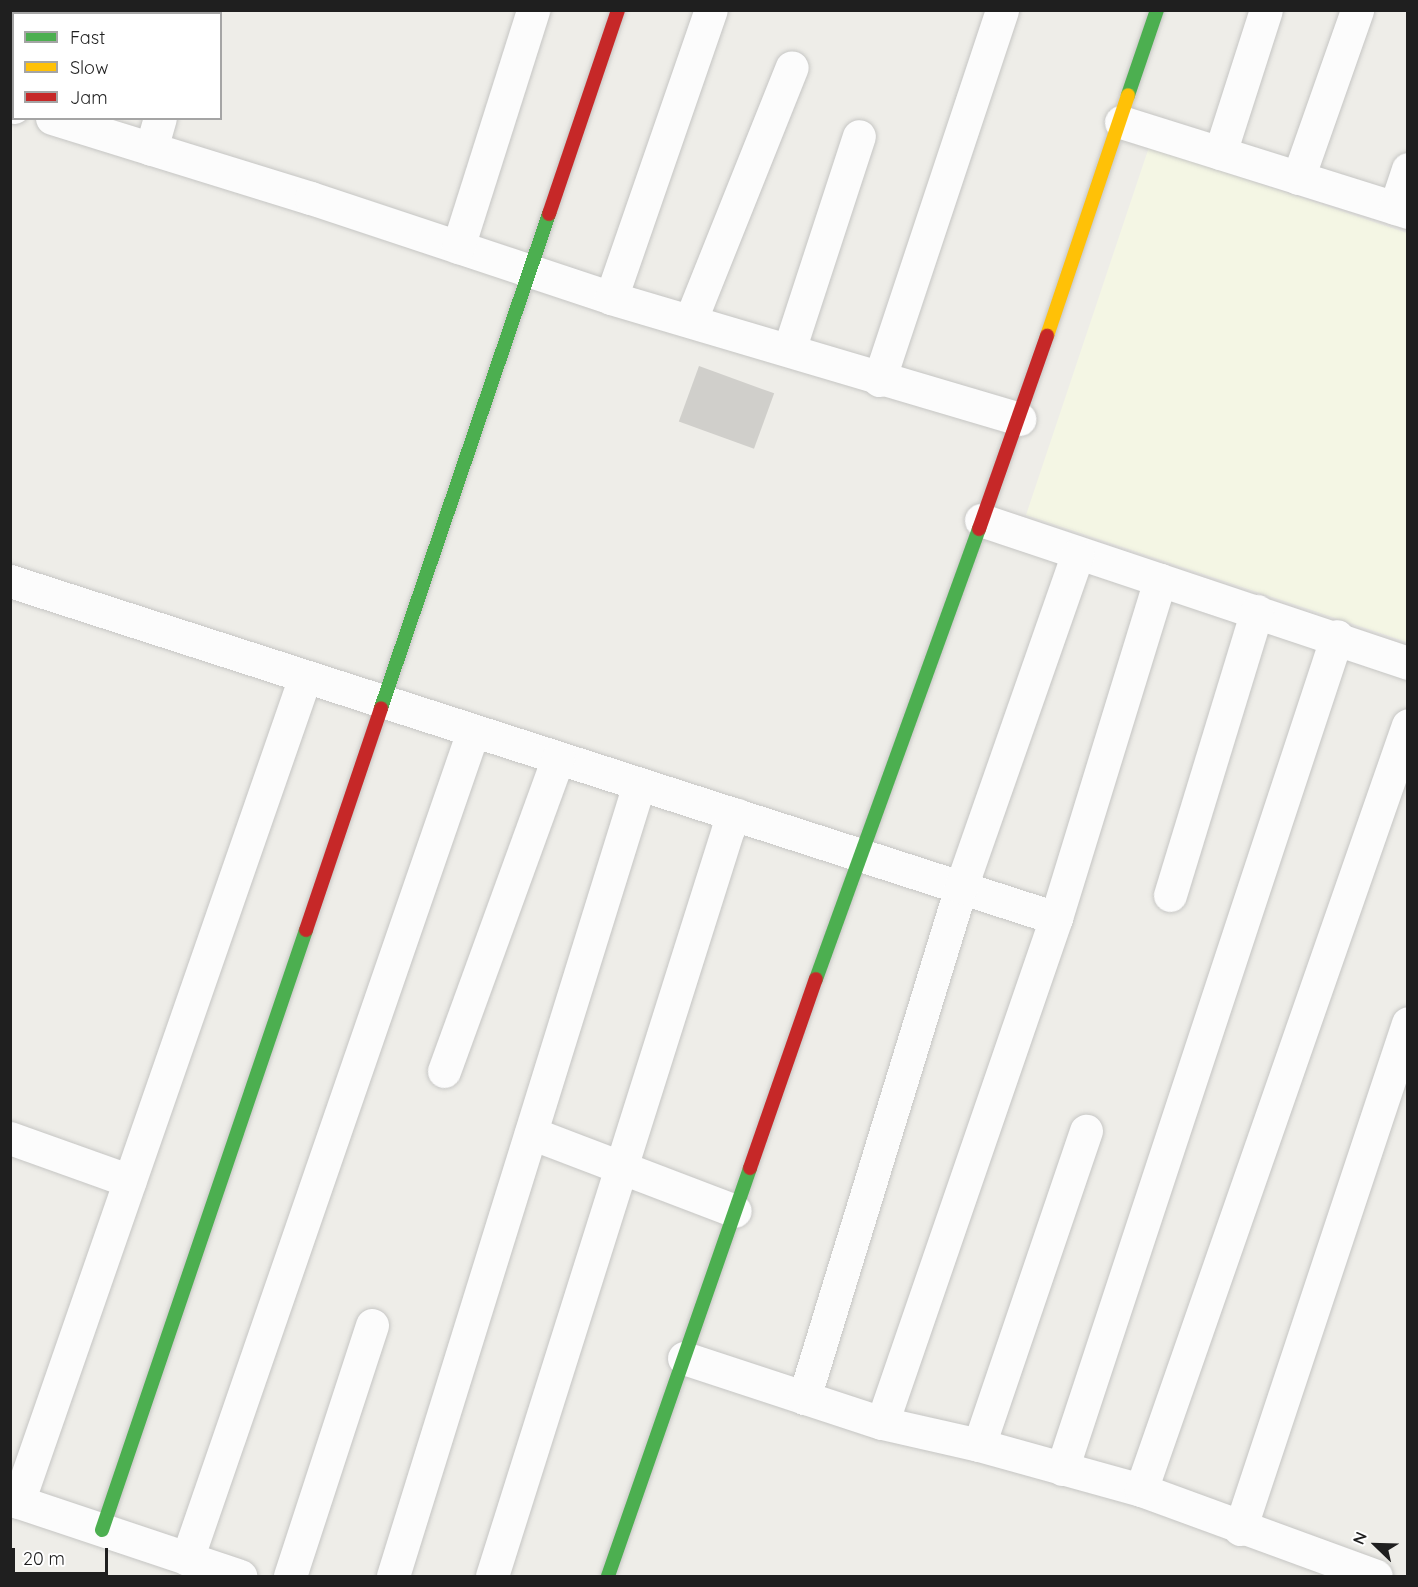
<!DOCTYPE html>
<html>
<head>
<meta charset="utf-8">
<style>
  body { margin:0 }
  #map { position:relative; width:1418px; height:1587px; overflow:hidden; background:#eeede8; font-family:Quicksand,sans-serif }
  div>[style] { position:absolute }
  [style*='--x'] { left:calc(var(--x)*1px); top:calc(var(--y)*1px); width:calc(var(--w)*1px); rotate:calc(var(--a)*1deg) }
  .education>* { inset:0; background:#f4f6e4 }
  .building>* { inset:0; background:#d0cfcb; transform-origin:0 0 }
  .roads { filter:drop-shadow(0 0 2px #c6c6c4) drop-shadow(0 0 2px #c6c6c4) }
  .street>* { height:33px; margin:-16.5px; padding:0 16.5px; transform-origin:16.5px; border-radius:16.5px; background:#fcfcfc }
  .fast>* { height:14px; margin:-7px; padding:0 7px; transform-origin:7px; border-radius:7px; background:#4caf50 }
  .slow>* { height:14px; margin:-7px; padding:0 7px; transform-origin:7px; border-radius:7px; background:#ffc107 }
  .jam>* { height:14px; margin:-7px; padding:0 7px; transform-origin:7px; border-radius:7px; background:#c62828 }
  span { translate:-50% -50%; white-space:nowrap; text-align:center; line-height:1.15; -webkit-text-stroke:4.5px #fff; paint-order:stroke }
  .frame { position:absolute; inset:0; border:12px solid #1f1f1f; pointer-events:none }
  .legend { position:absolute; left:12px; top:12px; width:210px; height:108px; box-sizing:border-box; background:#fff; border:2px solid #a5a5a5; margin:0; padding:8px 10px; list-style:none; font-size:18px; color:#1f1f1f }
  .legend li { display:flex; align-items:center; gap:12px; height:30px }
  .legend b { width:30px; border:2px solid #a5a5a5 }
  .north { position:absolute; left:1346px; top:1515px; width:60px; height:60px; -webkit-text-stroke:4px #fff; paint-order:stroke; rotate:293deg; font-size:16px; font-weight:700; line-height:24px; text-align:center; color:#1f1f1f }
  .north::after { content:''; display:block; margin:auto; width:21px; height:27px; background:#1f1f1f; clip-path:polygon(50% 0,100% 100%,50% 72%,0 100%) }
  .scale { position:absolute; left:12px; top:1548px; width:96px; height:27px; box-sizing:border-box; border:3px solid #1f1f1f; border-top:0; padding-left:8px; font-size:18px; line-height:21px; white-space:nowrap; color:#1f1f1f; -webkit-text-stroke:4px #fff; paint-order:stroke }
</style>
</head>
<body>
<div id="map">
  <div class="education">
    <div style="clip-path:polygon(1149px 147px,1407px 233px,1407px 642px,1026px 515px)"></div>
  </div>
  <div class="building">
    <div style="left:699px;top:366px;width:80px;height:59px;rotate:20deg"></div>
  </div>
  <div class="roads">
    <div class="street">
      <div style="--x:86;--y:14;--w:4;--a:-76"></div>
      <div style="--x:191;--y:14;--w:4;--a:-90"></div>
      <div style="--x:10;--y:106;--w:4;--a:14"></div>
      <div style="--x:52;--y:118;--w:271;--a:17.2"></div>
      <div style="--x:311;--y:198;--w:316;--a:18.4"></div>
      <div style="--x:611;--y:298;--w:426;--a:16.5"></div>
      <div style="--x:1121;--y:122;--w:301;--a:17.4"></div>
      <div style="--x:151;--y:149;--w:32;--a:-74"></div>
      <div style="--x:1220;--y:153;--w:150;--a:-72.2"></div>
      <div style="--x:1298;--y:178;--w:178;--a:-70.6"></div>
      <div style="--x:1395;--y:208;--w:41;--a:-71.6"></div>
      <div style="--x:458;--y:247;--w:249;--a:-72.4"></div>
      <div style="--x:611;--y:298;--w:305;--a:-70.9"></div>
      <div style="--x:691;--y:319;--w:271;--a:-68.2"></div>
      <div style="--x:789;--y:350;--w:225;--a:-71.9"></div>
      <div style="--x:879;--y:380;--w:390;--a:-71.6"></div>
      <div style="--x:981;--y:520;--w:450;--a:18.5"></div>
      <div style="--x:10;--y:581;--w:1099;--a:17.86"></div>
      <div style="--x:1170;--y:895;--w:297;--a:-73"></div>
      <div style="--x:444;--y:1071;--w:333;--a:-70"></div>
      <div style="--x:531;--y:1133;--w:218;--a:20.9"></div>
      <div style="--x:10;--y:1138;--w:127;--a:19.7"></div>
      <div style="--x:684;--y:1358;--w:208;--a:18.2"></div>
      <div style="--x:882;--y:1423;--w:99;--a:12.8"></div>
      <div style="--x:979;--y:1445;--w:168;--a:15.5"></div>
      <div style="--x:1141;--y:1490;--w:250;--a:20.1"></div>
      <div style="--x:804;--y:1398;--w:535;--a:-72.92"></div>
      <div style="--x:961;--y:887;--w:352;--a:-70.7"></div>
      <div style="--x:882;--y:1423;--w:534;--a:-70.99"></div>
      <div style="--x:1056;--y:918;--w:354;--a:-72.9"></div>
      <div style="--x:979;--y:1445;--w:332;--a:-71.2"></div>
      <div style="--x:1062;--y:1469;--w:877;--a:-71.73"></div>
      <div style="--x:1141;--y:1490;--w:810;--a:-70.76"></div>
      <div style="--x:10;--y:1499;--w:243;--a:18.5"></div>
      <div style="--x:18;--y:1502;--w:873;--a:-70.82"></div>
      <div style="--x:1240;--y:1529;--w:533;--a:-71.63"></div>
      <div style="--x:187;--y:1559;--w:876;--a:-70.94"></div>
      <div style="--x:290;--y:1576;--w:264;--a:-71.9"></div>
      <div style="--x:393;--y:1576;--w:829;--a:-72.74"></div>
      <div style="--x:492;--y:1576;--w:783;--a:-72.47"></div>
      <div style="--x:728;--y:829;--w:17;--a:-57"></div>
    </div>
    <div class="fast">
      <div style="--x:1128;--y:95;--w:90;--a:-71.2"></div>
      <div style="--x:381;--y:708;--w:522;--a:-71.22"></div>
      <div style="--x:816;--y:979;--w:479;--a:-70.1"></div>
      <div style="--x:102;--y:1530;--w:634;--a:-71.22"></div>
      <div style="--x:608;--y:1576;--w:432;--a:-70.8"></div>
    </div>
    <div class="slow">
      <div style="--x:1047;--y:336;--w:254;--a:-71.4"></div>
    </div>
    <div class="jam">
      <div style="--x:549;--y:214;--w:215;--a:-71.3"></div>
      <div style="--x:979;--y:529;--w:205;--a:-70.6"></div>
      <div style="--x:306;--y:930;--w:234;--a:-71.3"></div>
      <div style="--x:750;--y:1168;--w:200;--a:-70.8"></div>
    </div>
  </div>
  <div class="frame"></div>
  <ul class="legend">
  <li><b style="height:8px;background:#4caf50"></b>Fast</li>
  <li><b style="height:8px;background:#ffc107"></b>Slow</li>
  <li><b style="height:8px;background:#c62828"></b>Jam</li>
  </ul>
  <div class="north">N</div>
  <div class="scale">20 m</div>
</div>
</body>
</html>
